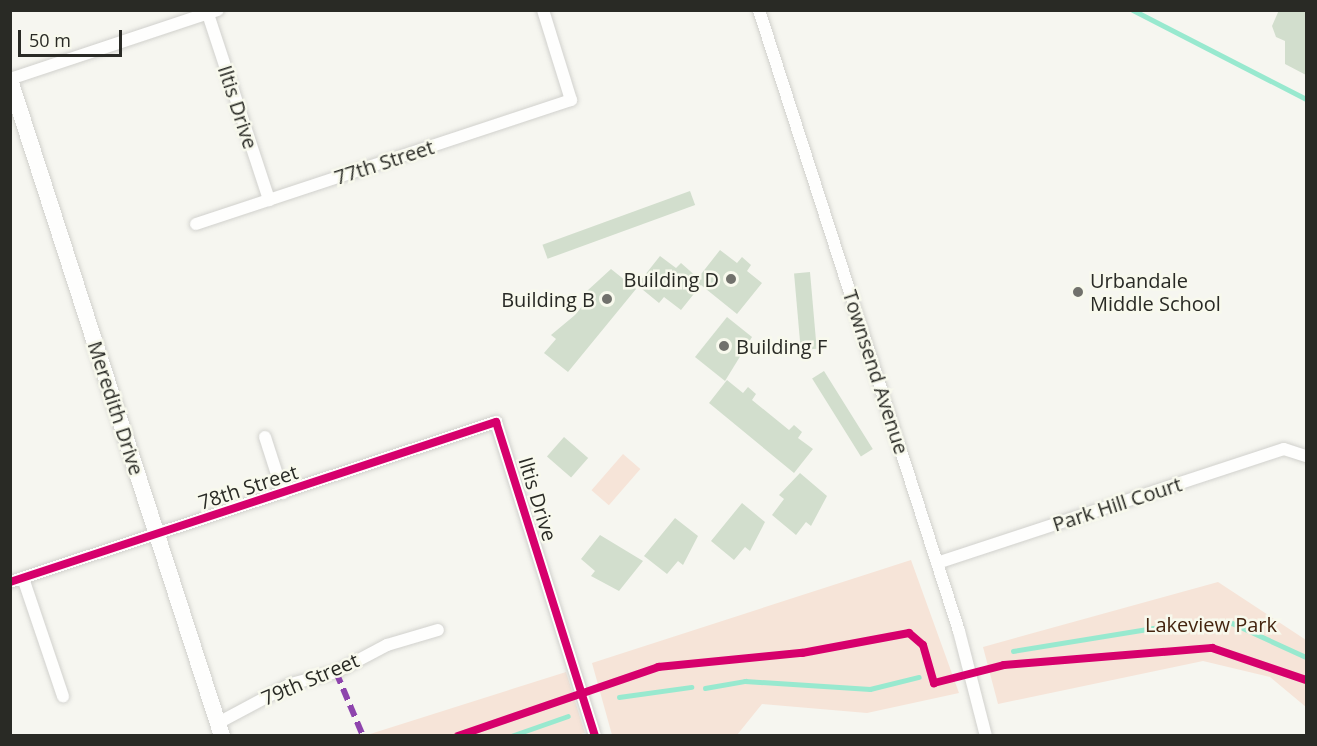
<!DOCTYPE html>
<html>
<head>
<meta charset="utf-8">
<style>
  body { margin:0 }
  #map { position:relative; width:1317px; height:746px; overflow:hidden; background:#f6f6f0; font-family:"Open Sans",sans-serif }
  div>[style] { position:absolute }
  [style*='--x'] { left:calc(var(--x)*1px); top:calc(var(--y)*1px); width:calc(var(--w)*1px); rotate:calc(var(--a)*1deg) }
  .green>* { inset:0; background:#f6e4d8; transform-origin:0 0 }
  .stream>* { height:4.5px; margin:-2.25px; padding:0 2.25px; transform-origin:2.25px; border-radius:2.25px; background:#98e9cf }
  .building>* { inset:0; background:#d2decd; transform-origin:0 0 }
  .roads { filter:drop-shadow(0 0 2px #d1d1cd) drop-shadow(0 0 2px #d1d1cd) }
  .street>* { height:12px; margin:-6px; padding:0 6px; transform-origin:6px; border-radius:6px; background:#fefefd }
  .secondary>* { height:16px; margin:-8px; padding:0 8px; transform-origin:8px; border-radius:8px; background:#fefefd }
  .quiet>* { height:6px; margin-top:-3px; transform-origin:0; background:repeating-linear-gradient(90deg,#8e44ad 0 12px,transparent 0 18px) }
  .cycleway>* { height:8px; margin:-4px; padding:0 4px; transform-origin:4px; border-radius:4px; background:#d6006c }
  .dots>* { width:16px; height:16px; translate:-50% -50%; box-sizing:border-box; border:3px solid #f8f9ed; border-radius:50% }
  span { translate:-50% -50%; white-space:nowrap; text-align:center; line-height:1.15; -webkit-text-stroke:5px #f8f9ed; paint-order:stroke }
  .street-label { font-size:20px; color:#292a25 }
  .poi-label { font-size:20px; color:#292a25 }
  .right { translate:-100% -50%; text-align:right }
  .left { translate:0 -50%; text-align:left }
  .park-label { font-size:20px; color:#44240f }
  .frame { position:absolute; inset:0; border:12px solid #292a25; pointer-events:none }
  .scale { position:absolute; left:18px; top:30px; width:104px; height:27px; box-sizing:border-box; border:3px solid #292a25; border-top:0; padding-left:8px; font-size:18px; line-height:21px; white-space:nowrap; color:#292a25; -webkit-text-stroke:4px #f8f9ed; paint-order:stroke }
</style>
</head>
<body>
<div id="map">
  <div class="green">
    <div style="left:623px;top:454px;width:23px;height:48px;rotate:41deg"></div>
    <div style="clip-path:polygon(911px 560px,959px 693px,867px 713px,762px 704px,737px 735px,612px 735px,592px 663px)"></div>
    <div style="clip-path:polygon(1218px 582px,1306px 640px,1306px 707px,1270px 677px,1203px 661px,998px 704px,983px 647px)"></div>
    <div style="clip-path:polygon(566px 672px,585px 733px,577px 735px,367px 735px)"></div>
  </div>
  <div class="stream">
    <div style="--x:1133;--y:10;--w:195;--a:27.2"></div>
    <div style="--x:1013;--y:651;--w:142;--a:-9.3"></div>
    <div style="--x:1153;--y:628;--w:79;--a:-3.6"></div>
    <div style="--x:1232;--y:623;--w:81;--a:24.7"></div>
    <div style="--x:705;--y:688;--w:41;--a:-9.9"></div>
    <div style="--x:745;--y:681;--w:125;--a:3.7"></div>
    <div style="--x:870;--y:689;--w:50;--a:-13.8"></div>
    <div style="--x:619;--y:697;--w:73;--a:-7.9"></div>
    <div style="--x:511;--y:736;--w:60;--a:-19.3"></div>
  </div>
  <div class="building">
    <div style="clip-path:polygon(1279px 10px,1306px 10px,1306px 75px,1285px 64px,1285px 41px,1276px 37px,1272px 26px)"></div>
    <div style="left:690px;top:191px;width:15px;height:157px;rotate:70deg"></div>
    <div style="clip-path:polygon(720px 250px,737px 263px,742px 257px,751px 265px,747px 271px,762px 283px,737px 314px,701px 285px,681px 310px,664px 297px,659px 303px,637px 285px,660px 256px,676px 268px,681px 263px,698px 278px)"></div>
    <div style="clip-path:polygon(611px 269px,636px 289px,568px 372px,544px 353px,556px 339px,551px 335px,575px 315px,592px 294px,587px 291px)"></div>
    <div style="left:810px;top:272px;width:77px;height:16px;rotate:85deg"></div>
    <div style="clip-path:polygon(727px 317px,752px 337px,725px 381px,695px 357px)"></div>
    <div style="left:824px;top:371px;width:92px;height:14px;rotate:58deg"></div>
    <div style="clip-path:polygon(727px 380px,743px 393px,748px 387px,756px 394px,752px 400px,789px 430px,794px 425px,802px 432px,798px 438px,813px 449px,794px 473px,709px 403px)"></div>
    <div style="left:564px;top:437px;width:32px;height:26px;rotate:41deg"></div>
    <div style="clip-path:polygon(800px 473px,827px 496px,811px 526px,806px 522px,796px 535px,772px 515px,784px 499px,779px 495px)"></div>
    <div style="clip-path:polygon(742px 503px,765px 522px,750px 551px,745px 547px,734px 560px,711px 541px)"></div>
    <div style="clip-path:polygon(675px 518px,698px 536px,683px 565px,678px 561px,667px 574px,644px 556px)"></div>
    <div style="clip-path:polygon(600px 535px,643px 561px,619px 591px,591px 576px,595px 571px,581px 559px)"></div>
  </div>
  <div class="roads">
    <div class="street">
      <div style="--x:759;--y:10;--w:652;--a:72.15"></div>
      <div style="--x:959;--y:631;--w:108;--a:75.6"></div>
      <div style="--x:208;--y:14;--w:196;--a:71.8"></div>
      <div style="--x:10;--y:79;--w:219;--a:-18.4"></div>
      <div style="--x:196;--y:224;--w:395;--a:-18.3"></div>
      <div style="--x:571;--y:100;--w:94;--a:-107.3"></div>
      <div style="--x:265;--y:437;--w:59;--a:72.2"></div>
      <div style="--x:937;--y:563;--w:365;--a:-18.2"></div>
      <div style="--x:1284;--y:449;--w:23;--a:18"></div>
      <div style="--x:23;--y:578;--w:125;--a:71.3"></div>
      <div style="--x:10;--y:582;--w:512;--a:-18.22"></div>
      <div style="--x:496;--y:422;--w:329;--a:72.5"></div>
      <div style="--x:218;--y:723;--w:83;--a:-28.1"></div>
      <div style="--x:291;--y:684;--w:47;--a:-14.9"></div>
      <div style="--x:336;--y:672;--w:58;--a:-27.9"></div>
      <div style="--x:387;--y:645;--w:53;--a:-16.4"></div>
    </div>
    <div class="secondary">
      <div style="--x:10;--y:80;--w:689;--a:72.09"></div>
    </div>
  </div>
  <div class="quiet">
    <div style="--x:336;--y:672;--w:69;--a:67.1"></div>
  </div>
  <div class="cycleway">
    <div style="--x:10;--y:582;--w:512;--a:-18.22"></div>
    <div style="--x:496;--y:422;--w:329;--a:72.5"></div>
    <div style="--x:458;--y:736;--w:212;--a:-19"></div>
    <div style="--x:658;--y:667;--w:145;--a:-5.6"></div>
    <div style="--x:802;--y:653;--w:109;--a:-10.6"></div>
    <div style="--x:909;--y:633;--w:18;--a:41"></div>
    <div style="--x:923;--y:645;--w:40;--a:74"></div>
    <div style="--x:934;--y:683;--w:72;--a:-14.4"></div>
    <div style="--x:1004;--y:665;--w:209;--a:-4.7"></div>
    <div style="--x:1212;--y:648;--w:99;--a:18.8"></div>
  </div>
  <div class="dots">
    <div style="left:731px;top:279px;background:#71716c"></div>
    <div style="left:1078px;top:292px;background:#71716c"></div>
    <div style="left:607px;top:299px;background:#71716c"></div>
    <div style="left:724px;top:346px;background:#71716c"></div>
  </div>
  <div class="street-label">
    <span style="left:238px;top:107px;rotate:72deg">Iltis Drive</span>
    <span style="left:384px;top:162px;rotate:-18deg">77th Street</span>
    <span style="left:876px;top:372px;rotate:72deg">Townsend Avenue</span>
    <span style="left:116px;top:408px;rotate:72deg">Meredith Drive</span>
    <span style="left:248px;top:487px;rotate:-18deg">78th Street</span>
    <span style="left:538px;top:499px;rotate:73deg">Iltis Drive</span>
    <span style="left:1117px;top:504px;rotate:-18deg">Park Hill Court</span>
    <span style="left:310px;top:679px;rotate:-23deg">79th Street</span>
  </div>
  <div class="poi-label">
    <span class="right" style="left:719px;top:279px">Building D</span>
    <span class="left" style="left:1090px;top:292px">Urbandale<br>Middle School</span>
    <span class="right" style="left:595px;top:299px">Building B</span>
    <span class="left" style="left:736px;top:346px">Building F</span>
  </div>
  <div class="park-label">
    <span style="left:1211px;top:624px">Lakeview Park</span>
  </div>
  <div class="frame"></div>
  <div class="scale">50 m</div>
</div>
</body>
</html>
